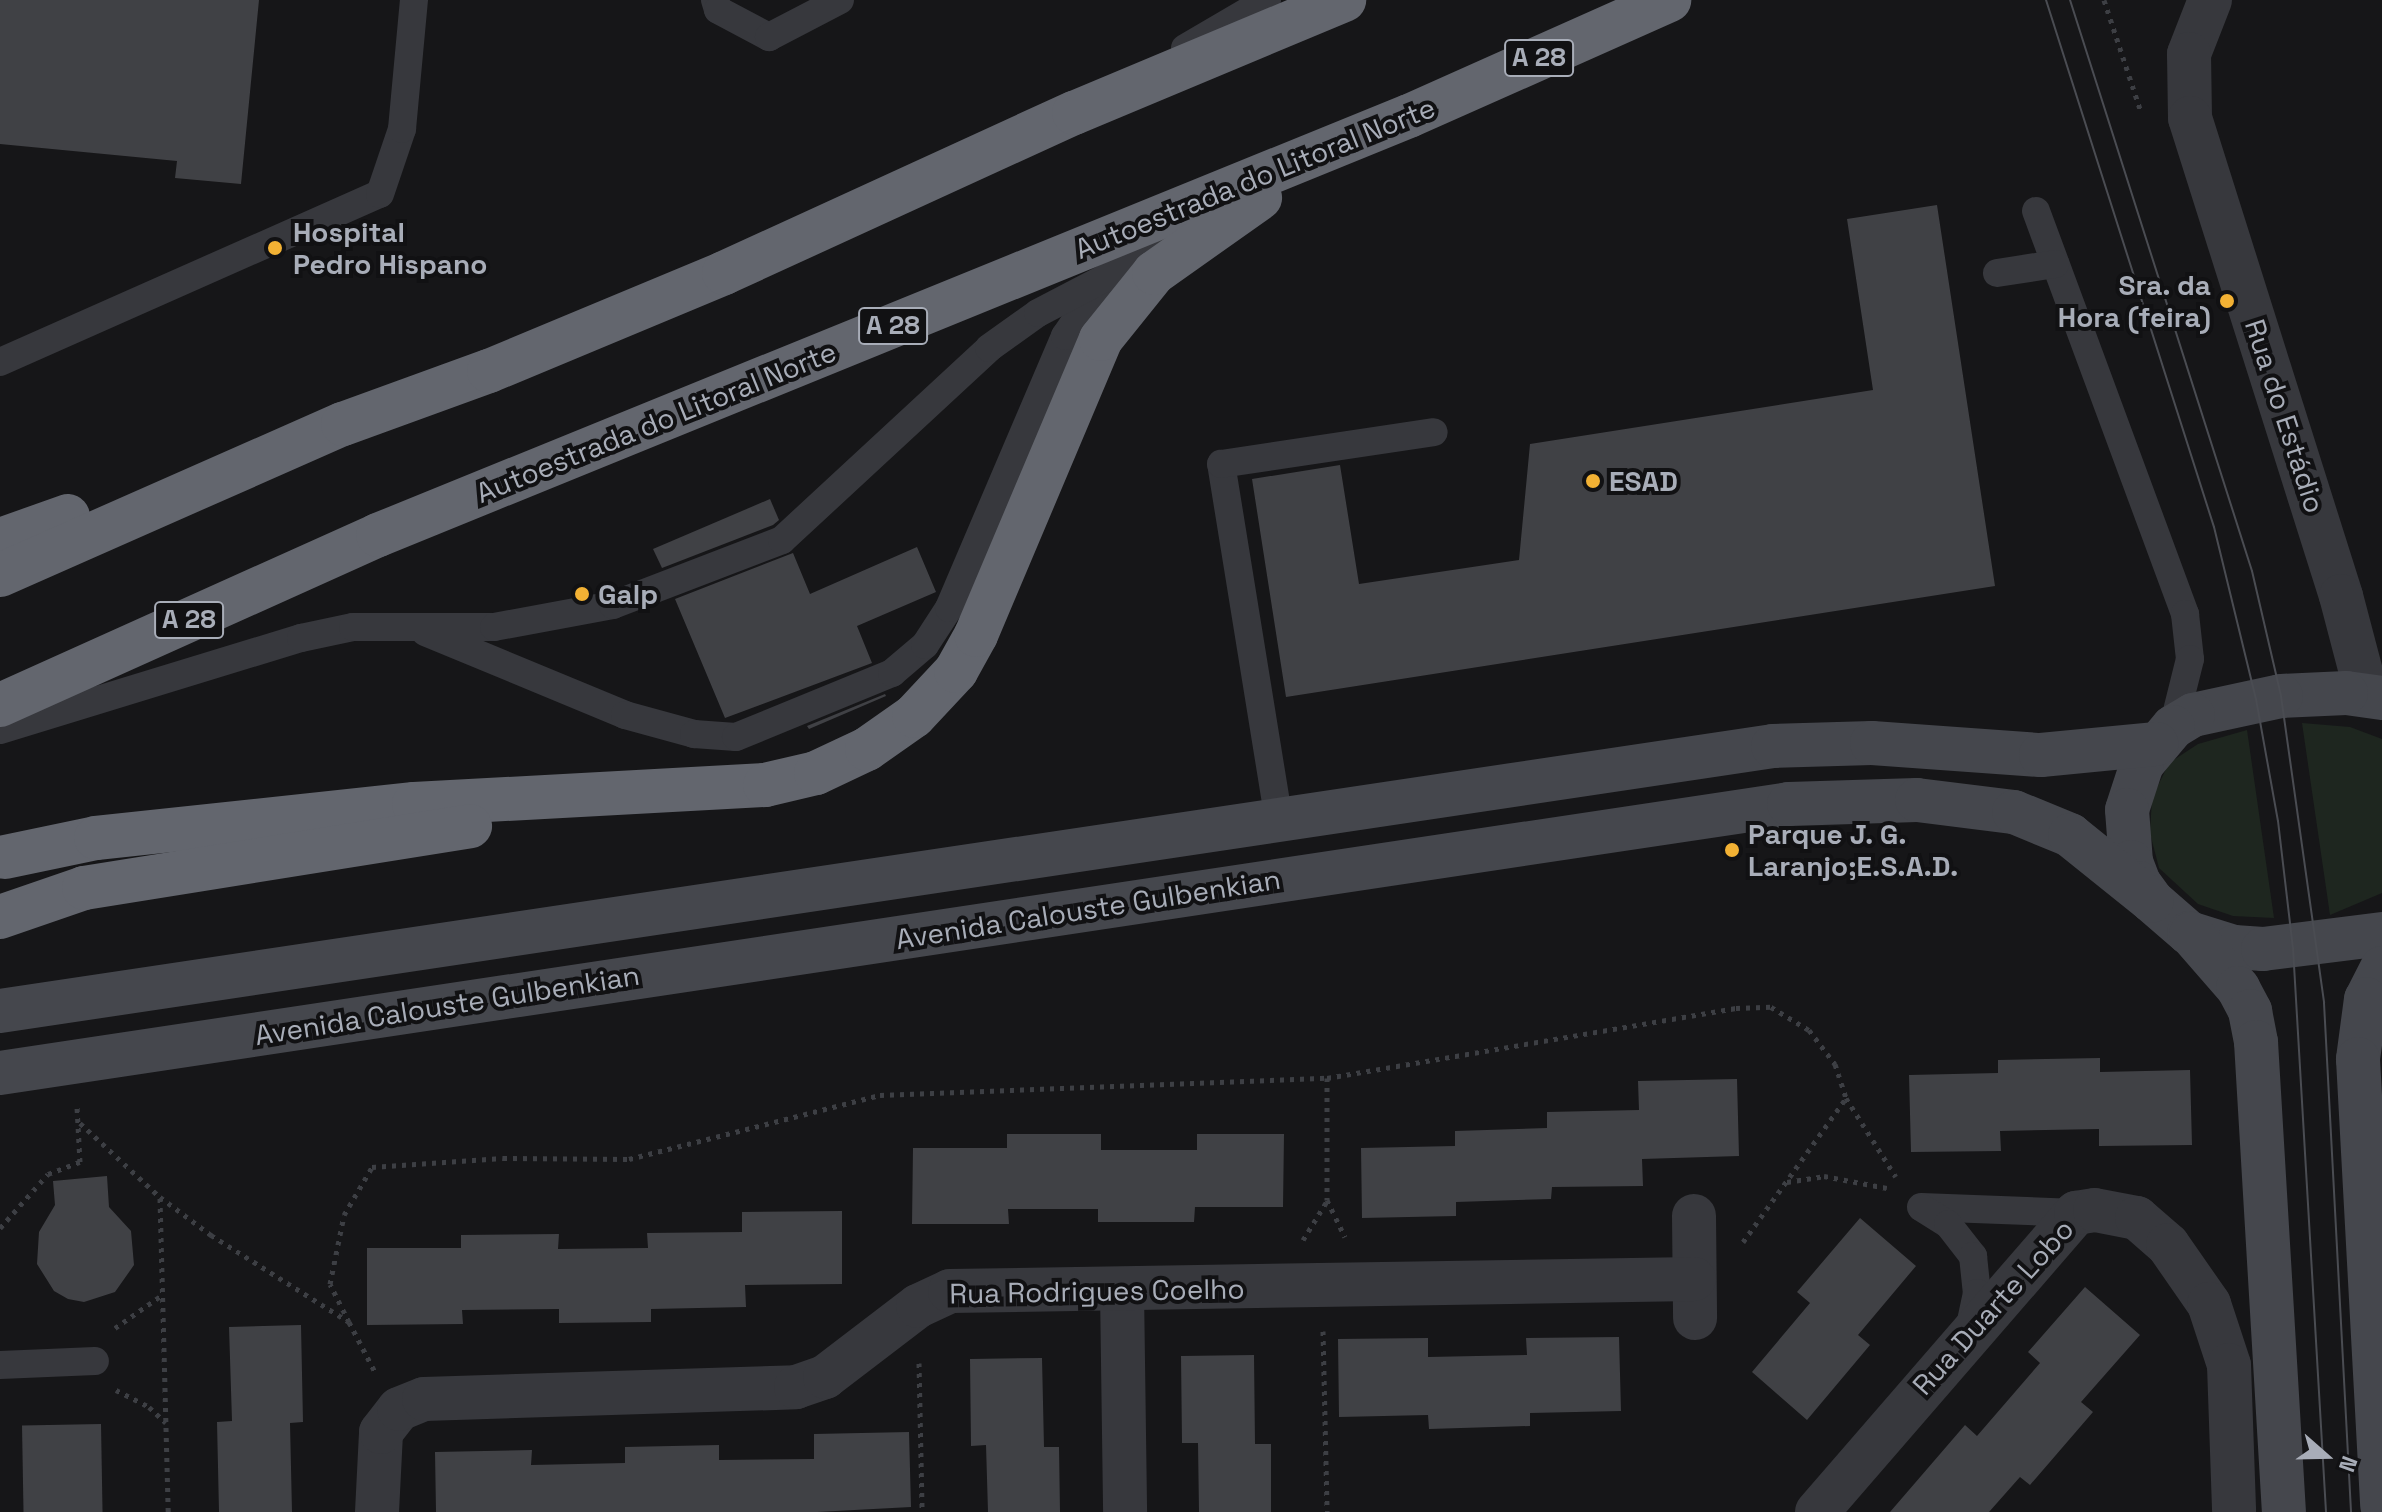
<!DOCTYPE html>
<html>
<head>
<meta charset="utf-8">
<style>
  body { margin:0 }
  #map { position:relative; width:2382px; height:1512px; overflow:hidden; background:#161618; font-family:"Space Grotesk",sans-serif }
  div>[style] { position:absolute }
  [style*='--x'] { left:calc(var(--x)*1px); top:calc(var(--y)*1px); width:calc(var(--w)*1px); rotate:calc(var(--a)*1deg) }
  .green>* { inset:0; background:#1e261f }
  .building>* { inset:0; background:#404145; transform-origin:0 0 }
  .path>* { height:5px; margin-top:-2.5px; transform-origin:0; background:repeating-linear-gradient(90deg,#3d3f44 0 4px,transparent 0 10px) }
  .lane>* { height:28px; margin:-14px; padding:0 14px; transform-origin:14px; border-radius:14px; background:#37383d }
  .street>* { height:44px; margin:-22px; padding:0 22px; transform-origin:22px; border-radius:22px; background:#37383d }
  .secondary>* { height:44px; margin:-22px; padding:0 22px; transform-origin:22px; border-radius:22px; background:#45474d }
  .highway>* { height:44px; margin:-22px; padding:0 22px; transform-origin:22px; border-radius:22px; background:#63666e }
  .tram>* { height:2px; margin:-1px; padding:0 1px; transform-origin:1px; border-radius:1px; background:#4a4c52 }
  .dots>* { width:22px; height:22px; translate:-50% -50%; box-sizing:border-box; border:4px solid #111113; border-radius:50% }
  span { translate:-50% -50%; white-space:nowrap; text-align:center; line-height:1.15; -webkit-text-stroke:8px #111113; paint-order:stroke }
  .shield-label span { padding:2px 6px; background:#111113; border:2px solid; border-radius:6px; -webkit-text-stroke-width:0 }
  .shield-label { font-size:26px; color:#a8adb8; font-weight:700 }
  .street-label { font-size:28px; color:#a8adb8 }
  .poi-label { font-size:28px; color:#a8adb8; font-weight:700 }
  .left { translate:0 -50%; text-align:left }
  .right { translate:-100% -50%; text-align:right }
  .north { position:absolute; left:2286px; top:1416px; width:80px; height:80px; -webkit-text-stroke:6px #111113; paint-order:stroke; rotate:110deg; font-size:22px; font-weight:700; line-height:32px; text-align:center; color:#a8adb8 }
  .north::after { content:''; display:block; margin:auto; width:28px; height:36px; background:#a8adb8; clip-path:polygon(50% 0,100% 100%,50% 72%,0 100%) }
</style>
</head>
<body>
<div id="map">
  <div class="green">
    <div style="clip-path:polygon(2302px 723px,2350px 727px,2382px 739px,2382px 893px,2330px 915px)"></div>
    <div style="clip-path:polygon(2247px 730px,2274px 918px,2233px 916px,2198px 904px,2159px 868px,2150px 833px,2152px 798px,2169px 763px,2198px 744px)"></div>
  </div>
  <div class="building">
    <div style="clip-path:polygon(0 0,259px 0,241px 184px,175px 178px,177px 161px,0 144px)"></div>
    <div style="clip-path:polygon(1937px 205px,1995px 586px,1286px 697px,1252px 479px,1340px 465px,1359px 584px,1519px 560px,1530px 444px,1873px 390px,1847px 219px)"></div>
    <div style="clip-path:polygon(770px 499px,779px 520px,773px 525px,662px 568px,653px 549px)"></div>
    <div style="clip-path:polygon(917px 547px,936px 592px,857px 626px,872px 663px,725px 718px,675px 599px,793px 553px,810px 594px)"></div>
    <div style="clip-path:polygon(885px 694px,886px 696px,809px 729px,807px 726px)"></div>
    <div style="clip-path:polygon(2100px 1058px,2100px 1072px,2190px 1070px,2192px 1145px,2099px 1146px,2099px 1129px,2000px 1131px,2001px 1151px,1911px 1152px,1909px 1075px,1998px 1073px,1998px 1060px)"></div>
    <div style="clip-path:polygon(1737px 1079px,1739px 1156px,1642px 1159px,1643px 1186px,1552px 1187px,1551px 1199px,1456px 1202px,1456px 1216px,1362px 1218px,1361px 1148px,1455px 1146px,1455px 1131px,1547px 1128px,1547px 1112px,1639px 1110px,1638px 1081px)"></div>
    <div style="clip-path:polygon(1007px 1134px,1101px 1134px,1101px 1150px,1197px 1150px,1197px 1134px,1284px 1134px,1283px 1207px,1195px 1207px,1194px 1222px,1098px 1222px,1098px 1209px,1008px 1209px,1009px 1224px,912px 1224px,913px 1148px,1007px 1148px)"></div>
    <div style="clip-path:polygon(107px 1176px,109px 1207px,131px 1231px,134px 1265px,115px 1292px,84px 1302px,68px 1299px,54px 1291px,37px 1264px,39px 1232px,55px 1205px,53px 1181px)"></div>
    <div style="clip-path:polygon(842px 1211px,842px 1284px,745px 1285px,746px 1307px,651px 1309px,651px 1322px,559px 1323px,559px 1309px,462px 1310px,463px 1324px,367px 1325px,367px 1248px,461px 1248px,461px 1235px,559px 1234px,558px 1249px,648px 1248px,647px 1233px,742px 1232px,742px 1212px)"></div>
    <div style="clip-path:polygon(1860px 1218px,1916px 1266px,1858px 1335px,1870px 1345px,1807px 1420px,1752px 1372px,1810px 1303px,1797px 1292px)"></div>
    <div style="clip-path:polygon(2085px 1287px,2140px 1335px,2081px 1402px,2093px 1412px,2030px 1485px,2020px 1477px,1989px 1512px,1890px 1512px,1965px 1425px,1977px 1436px,2040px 1363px,2028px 1352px)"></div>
    <div style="clip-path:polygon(301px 1325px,303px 1422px,290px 1423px,292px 1512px,219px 1512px,217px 1422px,232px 1421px,229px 1327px)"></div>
    <div style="clip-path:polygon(1619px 1337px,1621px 1411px,1530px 1413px,1530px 1426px,1429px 1429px,1428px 1415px,1339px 1417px,1338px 1339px,1428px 1338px,1428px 1357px,1527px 1355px,1526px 1338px)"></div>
    <div style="clip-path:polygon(1254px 1355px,1255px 1444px,1271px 1444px,1271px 1512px,1199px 1512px,1198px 1443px,1182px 1443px,1181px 1356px)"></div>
    <div style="clip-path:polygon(1042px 1358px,1044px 1447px,1059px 1447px,1060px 1512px,988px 1512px,986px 1445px,971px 1446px,970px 1359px)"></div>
    <div style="left:101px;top:1424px;width:88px;height:79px;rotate:89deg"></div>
    <div style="clip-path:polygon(909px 1432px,911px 1507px,817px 1512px,436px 1512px,435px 1452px,532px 1450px,531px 1465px,625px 1463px,625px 1447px,719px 1445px,719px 1460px,814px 1459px,814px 1434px)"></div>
  </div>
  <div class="path">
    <div style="--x:2104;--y:0;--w:115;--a:71.7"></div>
    <div style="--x:1327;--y:1078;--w:122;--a:90"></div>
    <div style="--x:1327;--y:1200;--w:41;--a:64.1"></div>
    <div style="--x:80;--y:1123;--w:109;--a:42.8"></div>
    <div style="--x:160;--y:1197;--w:64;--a:36.7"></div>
    <div style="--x:211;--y:1235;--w:163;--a:32.2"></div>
    <div style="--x:349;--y:1322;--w:56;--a:62.5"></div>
    <div style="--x:1787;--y:1182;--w:37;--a:-9"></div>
    <div style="--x:1824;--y:1176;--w:64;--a:10.8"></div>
    <div style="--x:160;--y:1198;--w:314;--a:88.5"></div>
    <div style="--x:0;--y:1228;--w:72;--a:-48.4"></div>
    <div style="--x:48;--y:1174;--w:34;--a:-21"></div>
    <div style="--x:80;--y:1162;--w:55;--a:-93.1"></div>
    <div style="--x:1303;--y:1240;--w:46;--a:-58.4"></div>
    <div style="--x:1743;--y:1242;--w:177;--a:-54.4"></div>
    <div style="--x:1846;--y:1098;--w:93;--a:57.7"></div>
    <div style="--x:349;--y:1322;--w:42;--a:-116.6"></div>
    <div style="--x:330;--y:1284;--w:70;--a:-78.5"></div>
    <div style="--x:344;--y:1215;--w:56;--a:-59.7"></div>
    <div style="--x:372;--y:1167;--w:131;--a:-3.9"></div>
    <div style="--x:503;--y:1158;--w:126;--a:0.5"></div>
    <div style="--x:629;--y:1159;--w:259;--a:-14.3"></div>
    <div style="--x:880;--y:1095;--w:447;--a:-2.2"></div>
    <div style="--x:1327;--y:1078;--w:415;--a:-9.7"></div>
    <div style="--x:1736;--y:1008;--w:35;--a:-2"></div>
    <div style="--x:1771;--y:1007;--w:44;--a:31.2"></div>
    <div style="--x:1809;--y:1030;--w:43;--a:52.6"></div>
    <div style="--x:1835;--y:1064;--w:36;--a:72"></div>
    <div style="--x:115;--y:1328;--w:57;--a:-35.1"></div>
    <div style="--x:1323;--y:1331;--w:181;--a:88.7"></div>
    <div style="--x:919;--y:1363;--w:149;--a:88.8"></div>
    <div style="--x:116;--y:1390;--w:37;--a:27"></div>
    <div style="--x:149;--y:1407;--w:23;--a:43"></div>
  </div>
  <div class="lane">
    <div style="--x:715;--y:0;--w:10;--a:73"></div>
    <div style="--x:718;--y:10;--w:58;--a:27.9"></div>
    <div style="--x:769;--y:37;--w:80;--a:-27.5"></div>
    <div style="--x:1185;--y:48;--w:95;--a:-30.3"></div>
    <div style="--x:2036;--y:211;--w:430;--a:69.7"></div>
    <div style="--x:2185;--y:614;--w:45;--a:83.7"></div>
    <div style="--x:2190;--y:659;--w:70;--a:104"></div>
    <div style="--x:1997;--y:273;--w:59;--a:-8.8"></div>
    <div style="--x:0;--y:362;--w:415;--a:-23.9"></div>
    <div style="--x:380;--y:194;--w:69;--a:-71.3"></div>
    <div style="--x:402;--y:129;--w:130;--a:-84.7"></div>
    <div style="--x:425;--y:632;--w:217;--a:22.5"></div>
    <div style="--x:625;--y:715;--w:72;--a:15.4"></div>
    <div style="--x:694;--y:734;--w:42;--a:4.1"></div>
    <div style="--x:736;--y:737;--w:169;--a:-22.3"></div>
    <div style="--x:892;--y:673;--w:43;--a:-40.3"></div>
    <div style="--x:925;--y:645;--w:44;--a:-57"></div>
    <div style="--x:949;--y:608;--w:296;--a:-66.9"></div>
    <div style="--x:1065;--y:336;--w:68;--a:-55.8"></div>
    <div style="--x:0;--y:730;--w:315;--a:-17"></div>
    <div style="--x:301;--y:638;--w:53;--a:-11.9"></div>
    <div style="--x:353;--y:627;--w:141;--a:0"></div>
    <div style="--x:494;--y:627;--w:121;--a:-10.5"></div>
    <div style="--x:613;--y:605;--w:181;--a:-21"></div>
    <div style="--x:782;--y:540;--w:282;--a:-42.8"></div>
    <div style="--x:989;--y:348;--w:60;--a:-35.5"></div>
    <div style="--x:1038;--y:313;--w:149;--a:-27.6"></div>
    <div style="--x:1279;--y:821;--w:362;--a:-99.2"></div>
    <div style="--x:1221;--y:464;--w:215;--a:-8.5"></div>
    <div style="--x:1921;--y:1207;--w:155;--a:2.2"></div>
    <div style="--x:1922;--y:1208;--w:31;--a:32"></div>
    <div style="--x:1948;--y:1224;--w:41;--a:52"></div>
    <div style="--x:1973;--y:1256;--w:37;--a:84"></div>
    <div style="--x:1977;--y:1293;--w:38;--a:102"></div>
    <div style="--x:0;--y:1365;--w:95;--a:-2.4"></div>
  </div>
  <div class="street">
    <div style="--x:2210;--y:0;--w:58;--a:111.3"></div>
    <div style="--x:2189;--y:54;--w:64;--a:89.1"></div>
    <div style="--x:2190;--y:118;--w:501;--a:72.47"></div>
    <div style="--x:2341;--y:596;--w:102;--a:75.3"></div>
    <div style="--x:1694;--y:1216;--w:102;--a:89.4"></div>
    <div style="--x:1122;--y:1290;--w:222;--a:89.2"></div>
    <div style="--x:377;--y:1512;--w:80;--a:-87.1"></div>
    <div style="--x:381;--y:1432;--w:29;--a:-52"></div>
    <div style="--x:399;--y:1409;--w:27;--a:-22"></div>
    <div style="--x:424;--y:1399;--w:372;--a:-1.8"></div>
    <div style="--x:796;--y:1387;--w:31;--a:-19"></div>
    <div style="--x:825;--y:1377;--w:117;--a:-37.4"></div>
    <div style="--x:918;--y:1306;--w:35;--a:-25"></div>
    <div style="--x:950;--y:1291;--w:744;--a:-0.92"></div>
    <div style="--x:1817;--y:1512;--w:396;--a:-49.1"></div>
    <div style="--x:2076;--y:1213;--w:19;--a:-9"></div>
    <div style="--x:2095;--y:1210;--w:43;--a:10.8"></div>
    <div style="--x:2137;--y:1218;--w:41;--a:41.1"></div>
    <div style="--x:2168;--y:1245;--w:72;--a:55.2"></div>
    <div style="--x:2209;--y:1304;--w:64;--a:71.8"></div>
    <div style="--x:2229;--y:1365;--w:145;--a:88"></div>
  </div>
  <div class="secondary">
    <div style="--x:2382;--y:698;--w:36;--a:-172"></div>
    <div style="--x:2346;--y:693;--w:65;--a:177.4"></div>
    <div style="--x:2281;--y:696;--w:90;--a:167.8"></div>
    <div style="--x:2193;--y:715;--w:23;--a:149"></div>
    <div style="--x:2173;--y:727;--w:48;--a:130"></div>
    <div style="--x:2142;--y:764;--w:48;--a:108.1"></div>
    <div style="--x:2127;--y:810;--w:52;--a:85.6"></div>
    <div style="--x:2131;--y:862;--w:22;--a:69"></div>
    <div style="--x:2139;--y:883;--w:22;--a:54"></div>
    <div style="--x:2152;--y:901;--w:49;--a:40.9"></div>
    <div style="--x:2189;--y:933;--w:47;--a:17.3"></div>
    <div style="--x:2234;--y:947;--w:29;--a:4"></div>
    <div style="--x:2263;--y:949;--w:120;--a:-7.2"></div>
    <div style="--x:2191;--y:934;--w:72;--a:49"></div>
    <div style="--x:2238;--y:988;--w:26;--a:62"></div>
    <div style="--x:2250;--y:1011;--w:32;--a:79"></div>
    <div style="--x:2256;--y:1042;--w:471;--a:86.6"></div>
    <div style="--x:2382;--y:968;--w:35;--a:117"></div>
    <div style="--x:2366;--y:999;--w:61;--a:97.6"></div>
    <div style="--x:2358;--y:1059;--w:447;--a:86.9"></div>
    <div style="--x:0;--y:1011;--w:1793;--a:-8.5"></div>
    <div style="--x:1773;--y:746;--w:99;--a:-1.7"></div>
    <div style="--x:1872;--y:743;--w:169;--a:4.1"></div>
    <div style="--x:2041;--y:755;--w:116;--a:-5.5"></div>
    <div style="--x:0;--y:1073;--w:1809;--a:-8.55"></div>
    <div style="--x:1789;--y:804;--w:128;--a:-1.8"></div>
    <div style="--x:1917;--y:800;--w:98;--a:7.1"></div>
    <div style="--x:2014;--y:812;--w:61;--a:22.3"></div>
    <div style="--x:2070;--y:835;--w:105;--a:38.8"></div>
  </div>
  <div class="highway">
    <div style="--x:0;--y:540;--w:72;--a:-19.4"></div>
    <div style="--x:0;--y:575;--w:375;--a:-23.8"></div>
    <div style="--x:343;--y:424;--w:155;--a:-20"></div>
    <div style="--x:489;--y:371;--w:255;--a:-22.6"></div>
    <div style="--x:724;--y:273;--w:385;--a:-24.6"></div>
    <div style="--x:1074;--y:113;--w:293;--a:-22.7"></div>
    <div style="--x:0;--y:705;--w:414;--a:-24.2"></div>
    <div style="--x:378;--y:535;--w:1113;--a:-22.12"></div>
    <div style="--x:1409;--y:116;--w:285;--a:-24"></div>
    <div style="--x:5;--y:857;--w:93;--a:-11.8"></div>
    <div style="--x:96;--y:838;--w:320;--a:-6.1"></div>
    <div style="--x:414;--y:804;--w:352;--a:-3.1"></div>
    <div style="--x:765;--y:785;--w:52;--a:-13.2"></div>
    <div style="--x:816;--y:773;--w:56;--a:-25.2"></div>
    <div style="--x:867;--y:749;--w:57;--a:-35.1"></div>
    <div style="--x:914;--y:716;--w:62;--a:-47"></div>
    <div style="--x:956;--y:671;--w:41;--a:-60.9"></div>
    <div style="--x:976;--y:635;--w:321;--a:-67.1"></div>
    <div style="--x:1101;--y:339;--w:85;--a:-51.2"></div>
    <div style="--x:1154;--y:273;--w:130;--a:-35.3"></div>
    <div style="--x:0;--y:917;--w:89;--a:-19"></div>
    <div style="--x:84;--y:888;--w:391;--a:-9.1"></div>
  </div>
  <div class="tram">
    <div style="--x:2046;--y:0;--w:553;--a:72.32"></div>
    <div style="--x:2214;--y:527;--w:177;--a:76.3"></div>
    <div style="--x:2256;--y:699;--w:124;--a:79.8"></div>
    <div style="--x:2278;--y:821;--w:128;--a:83.3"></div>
    <div style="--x:2293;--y:948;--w:565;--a:86.65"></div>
    <div style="--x:2070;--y:0;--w:599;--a:72.32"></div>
    <div style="--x:2252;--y:571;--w:128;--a:76.9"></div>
    <div style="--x:2281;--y:696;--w:310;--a:82"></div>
    <div style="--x:2324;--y:1003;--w:510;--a:86.96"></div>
  </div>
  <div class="dots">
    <div style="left:275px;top:248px;background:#f2b134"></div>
    <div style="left:2227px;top:301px;background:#f2b134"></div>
    <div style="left:1593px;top:481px;background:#f2b134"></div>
    <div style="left:582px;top:594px;background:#f2b134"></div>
    <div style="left:1732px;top:850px;background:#f2b134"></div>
  </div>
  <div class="shield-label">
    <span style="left:1539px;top:58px">A 28</span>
    <span style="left:893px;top:326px">A 28</span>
    <span style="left:189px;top:620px">A 28</span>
  </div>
  <div class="street-label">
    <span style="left:1255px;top:178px;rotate:-22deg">Autoestrada do Litoral Norte</span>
    <span style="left:2285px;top:416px;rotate:72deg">Rua do Estádio</span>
    <span style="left:656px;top:422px;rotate:-22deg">Autoestrada do Litoral Norte</span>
    <span style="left:1088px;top:909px;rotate:-9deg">Avenida Calouste Gulbenkian</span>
    <span style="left:447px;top:1005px;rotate:-9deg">Avenida Calouste Gulbenkian</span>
    <span style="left:1097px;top:1291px;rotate:-1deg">Rua Rodrigues Coelho</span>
    <span style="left:1993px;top:1307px;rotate:-48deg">Rua Duarte Lobo</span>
  </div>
  <div class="poi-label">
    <span class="left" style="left:293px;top:248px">Hospital<br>Pedro Hispano</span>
    <span class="right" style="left:2211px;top:301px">Sra. da<br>Hora (feira)</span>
    <span class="left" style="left:1609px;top:481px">ESAD</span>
    <span class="left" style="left:598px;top:594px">Galp</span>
    <span class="left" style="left:1748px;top:850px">Parque J. G.<br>Laranjo;E.S.A.D.</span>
  </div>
  <div class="north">N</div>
</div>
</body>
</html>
